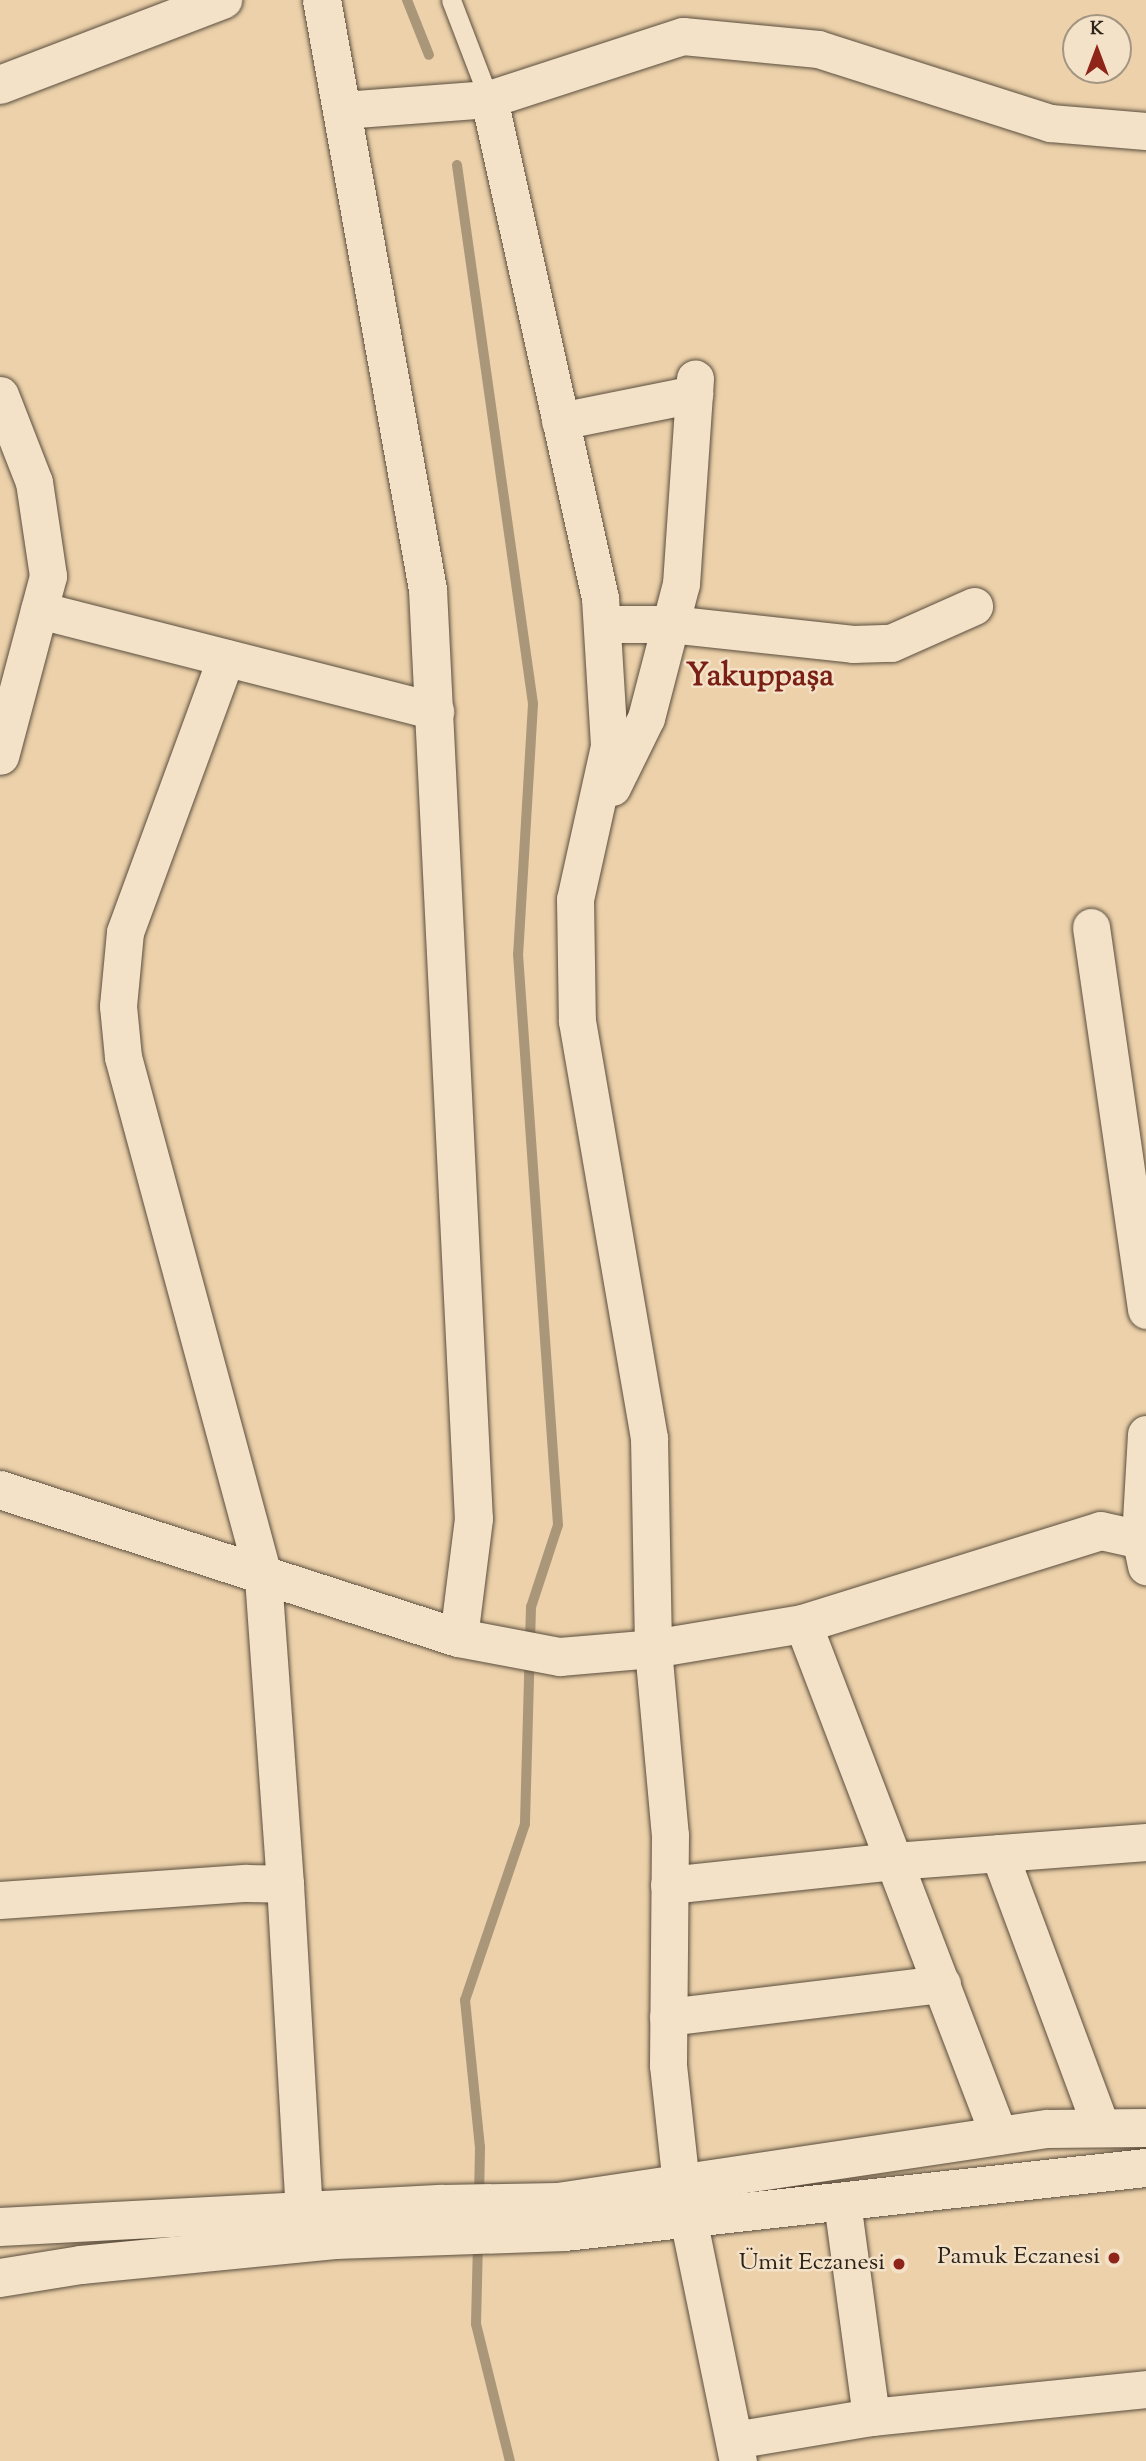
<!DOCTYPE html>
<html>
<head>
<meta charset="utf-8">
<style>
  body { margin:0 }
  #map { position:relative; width:1146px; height:2461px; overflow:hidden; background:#ecd1aa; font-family:"Sorts Mill Goudy",serif }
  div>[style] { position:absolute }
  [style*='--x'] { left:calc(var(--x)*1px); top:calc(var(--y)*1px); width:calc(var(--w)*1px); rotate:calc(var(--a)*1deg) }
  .stream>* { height:10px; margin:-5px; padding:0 5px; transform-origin:5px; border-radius:5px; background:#aa9679 }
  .roads { filter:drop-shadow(0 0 2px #5b4e3e) drop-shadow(0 0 2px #5b4e3e) }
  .service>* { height:19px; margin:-9.5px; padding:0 9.5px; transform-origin:9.5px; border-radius:9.5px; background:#f3e1c8 }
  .minor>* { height:37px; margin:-18.5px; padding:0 18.5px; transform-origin:18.5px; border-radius:18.5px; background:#f3e1c8 }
  .tertiary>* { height:38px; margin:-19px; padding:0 19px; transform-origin:19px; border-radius:19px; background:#f3e1c8 }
  .secondary>* { height:38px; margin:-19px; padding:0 19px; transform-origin:19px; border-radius:19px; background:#f3e1c8 }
  .dots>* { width:19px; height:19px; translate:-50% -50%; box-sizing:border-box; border:4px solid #f3e1c8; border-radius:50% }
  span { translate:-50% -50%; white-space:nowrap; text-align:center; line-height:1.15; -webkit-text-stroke:5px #f3e1c8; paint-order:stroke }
  .poi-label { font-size:24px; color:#2b231a }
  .right { translate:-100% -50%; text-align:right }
  .district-label { font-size:32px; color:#7a1f14; font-weight:700 }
  .north { position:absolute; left:1062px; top:14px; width:70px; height:70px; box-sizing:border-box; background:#f3e1c8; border:2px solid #a39582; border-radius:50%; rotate:0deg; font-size:19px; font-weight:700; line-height:28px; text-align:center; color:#2b231a }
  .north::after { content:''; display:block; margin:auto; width:24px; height:32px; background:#8f2418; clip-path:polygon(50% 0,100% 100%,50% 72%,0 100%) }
</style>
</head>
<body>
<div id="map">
  <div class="stream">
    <div style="--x:407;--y:0;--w:59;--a:68.2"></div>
    <div style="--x:457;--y:165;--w:544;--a:81.97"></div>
    <div style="--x:533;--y:704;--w:250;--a:93.4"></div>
    <div style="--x:518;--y:954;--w:572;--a:85.99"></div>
    <div style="--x:558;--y:1525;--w:86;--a:108.2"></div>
    <div style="--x:531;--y:1607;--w:217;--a:91.6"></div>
    <div style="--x:525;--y:1824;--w:186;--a:108.8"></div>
    <div style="--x:465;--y:2000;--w:148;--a:84.2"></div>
    <div style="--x:480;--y:2147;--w:51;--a:91.1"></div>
    <div style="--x:478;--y:2242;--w:82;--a:91.4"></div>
    <div style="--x:476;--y:2324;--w:141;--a:76.1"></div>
  </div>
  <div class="roads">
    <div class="service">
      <div style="--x:451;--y:0;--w:106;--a:69"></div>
    </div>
    <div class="minor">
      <div style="--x:489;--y:99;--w:511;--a:77.46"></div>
      <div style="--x:600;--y:598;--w:148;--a:86.5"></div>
      <div style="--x:609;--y:746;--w:157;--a:102.5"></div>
      <div style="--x:575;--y:899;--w:122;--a:89.1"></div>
      <div style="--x:577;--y:1021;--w:423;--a:80.2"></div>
      <div style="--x:649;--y:1438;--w:211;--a:88.9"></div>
      <div style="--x:653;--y:1649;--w:187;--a:84.8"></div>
      <div style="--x:670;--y:1835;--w:230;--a:90.5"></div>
      <div style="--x:668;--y:2065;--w:120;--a:83.8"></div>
      <div style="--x:681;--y:2184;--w:283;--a:78.4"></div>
      <div style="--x:343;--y:110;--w:146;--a:-4.3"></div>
      <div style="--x:489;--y:99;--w:204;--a:-18"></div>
      <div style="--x:683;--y:36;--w:136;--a:5.5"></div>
      <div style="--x:818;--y:49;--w:244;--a:17.7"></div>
      <div style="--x:1050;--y:123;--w:96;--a:4.8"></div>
      <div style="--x:0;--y:395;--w:93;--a:68.7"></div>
      <div style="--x:34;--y:482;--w:95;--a:81.5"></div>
      <div style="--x:48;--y:576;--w:186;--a:104.9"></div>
      <div style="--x:560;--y:421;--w:137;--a:-11.4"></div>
      <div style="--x:39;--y:610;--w:409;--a:14.3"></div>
      <div style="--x:602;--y:624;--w:68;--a:0"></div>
      <div style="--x:670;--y:624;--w:184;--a:6.2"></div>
      <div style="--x:853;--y:644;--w:38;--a:-2"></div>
      <div style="--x:891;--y:643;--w:91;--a:-24"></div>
      <div style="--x:612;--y:787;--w:77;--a:-63.8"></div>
      <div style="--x:646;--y:718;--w:138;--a:-75.4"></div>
      <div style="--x:681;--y:584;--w:206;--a:-86.1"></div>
      <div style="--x:1091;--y:927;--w:387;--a:81.8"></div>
      <div style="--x:1146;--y:1434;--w:103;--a:93.3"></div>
      <div style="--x:1140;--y:1537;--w:30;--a:78"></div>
      <div style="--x:803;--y:1624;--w:548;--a:69.05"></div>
      <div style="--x:999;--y:1853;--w:293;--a:69.6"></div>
      <div style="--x:285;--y:1884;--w:329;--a:86.7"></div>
      <div style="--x:669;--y:1885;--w:226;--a:-6.1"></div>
      <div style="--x:894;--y:1861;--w:253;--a:-4.3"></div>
      <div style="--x:0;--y:1900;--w:247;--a:-4"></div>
      <div style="--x:246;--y:1883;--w:39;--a:1"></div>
      <div style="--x:285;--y:1884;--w:310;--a:-94.1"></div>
      <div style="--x:263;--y:1575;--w:537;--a:-105.12"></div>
      <div style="--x:123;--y:1057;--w:51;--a:-95.6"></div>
      <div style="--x:118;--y:1006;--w:74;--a:-84.6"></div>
      <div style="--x:125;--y:932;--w:292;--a:-69.8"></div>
      <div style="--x:668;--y:2017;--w:276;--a:-6.9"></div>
      <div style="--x:842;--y:2202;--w:217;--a:82.3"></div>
      <div style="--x:734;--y:2440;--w:139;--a:-9.5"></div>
      <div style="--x:871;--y:2417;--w:276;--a:-5.8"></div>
    </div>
    <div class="tertiary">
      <div style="--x:322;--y:0;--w:599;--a:79.81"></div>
      <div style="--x:428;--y:590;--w:930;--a:87.17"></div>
      <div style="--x:474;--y:1519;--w:120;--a:97.2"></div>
      <div style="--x:0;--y:85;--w:239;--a:-20.9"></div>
      <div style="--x:0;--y:1490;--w:482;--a:17.9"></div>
      <div style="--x:459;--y:1638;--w:103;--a:10.7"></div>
      <div style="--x:560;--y:1657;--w:93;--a:-4.9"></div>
      <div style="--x:653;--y:1649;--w:152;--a:-9.5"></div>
      <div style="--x:803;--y:1624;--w:312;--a:-17.3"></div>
      <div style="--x:1101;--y:1531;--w:46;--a:12.5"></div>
    </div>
    <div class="secondary">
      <div style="--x:0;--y:2227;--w:443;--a:-3"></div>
      <div style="--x:442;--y:2204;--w:116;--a:-1"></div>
      <div style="--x:558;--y:2202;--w:495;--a:-8.5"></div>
      <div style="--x:1048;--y:2129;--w:98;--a:-0.6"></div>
      <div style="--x:0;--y:2278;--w:82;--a:-9.1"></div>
      <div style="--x:81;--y:2265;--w:255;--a:-5.6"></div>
      <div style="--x:335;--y:2240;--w:230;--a:-2"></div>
      <div style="--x:565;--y:2232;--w:585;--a:-6.29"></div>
    </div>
  </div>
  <div class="dots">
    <div style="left:1114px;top:2258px;background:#8f2418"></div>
    <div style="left:899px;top:2264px;background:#8f2418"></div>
  </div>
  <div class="poi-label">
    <span class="right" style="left:1100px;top:2258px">Pamuk Eczanesi</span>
    <span class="right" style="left:885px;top:2264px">Ümit Eczanesi</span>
  </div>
  <div class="district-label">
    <span style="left:760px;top:677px">Yakuppaşa</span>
  </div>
  <div class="north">K</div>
</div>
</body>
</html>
